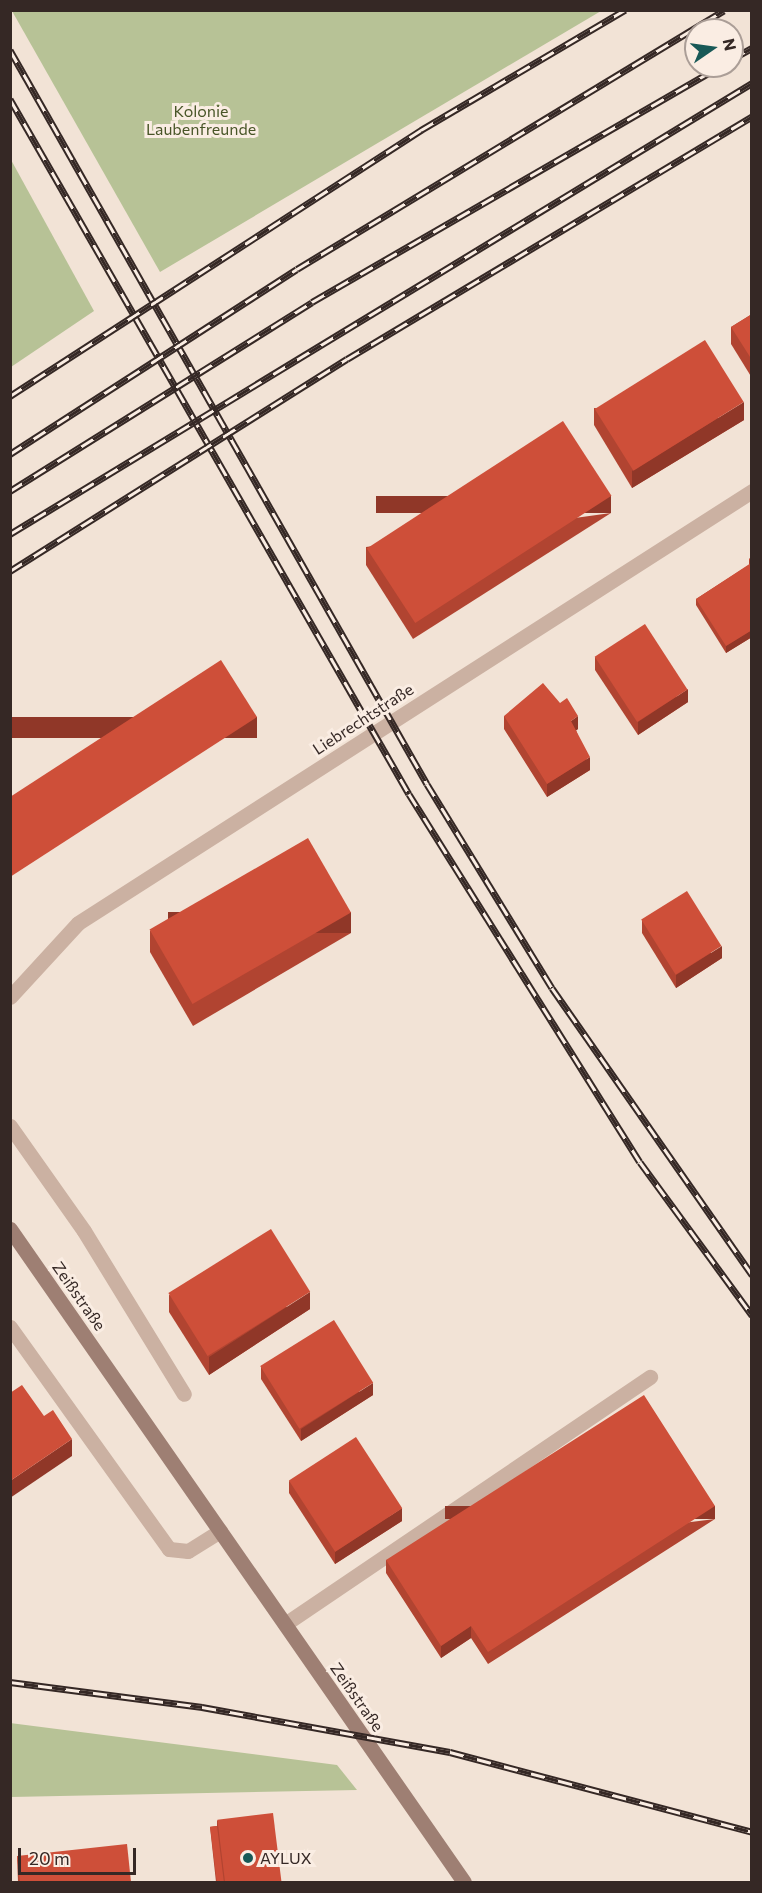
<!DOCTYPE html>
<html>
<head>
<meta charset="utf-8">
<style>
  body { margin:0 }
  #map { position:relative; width:762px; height:1893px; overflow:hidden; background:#f2e3d6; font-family:Commissioner,sans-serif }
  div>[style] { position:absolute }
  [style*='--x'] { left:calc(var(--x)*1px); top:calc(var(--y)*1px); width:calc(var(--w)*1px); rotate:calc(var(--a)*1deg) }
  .green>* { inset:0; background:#b7c296 }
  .lane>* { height:15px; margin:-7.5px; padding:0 7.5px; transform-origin:7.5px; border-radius:7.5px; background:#cbb1a2 }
  .street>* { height:15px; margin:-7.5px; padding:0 7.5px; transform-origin:7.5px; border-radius:7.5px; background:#cbb1a2 }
  .secondary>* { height:15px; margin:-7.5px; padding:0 7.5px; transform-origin:7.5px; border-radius:7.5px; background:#9e7f73 }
  .rail>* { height:7px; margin-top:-3.5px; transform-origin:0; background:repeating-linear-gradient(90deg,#faede3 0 14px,#352825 0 28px); box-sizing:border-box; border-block:2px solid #352825 }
  .wall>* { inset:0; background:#b14431 }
  .shaded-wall>* { inset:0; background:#903728; transform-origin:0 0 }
  .building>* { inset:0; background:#ce4f39; transform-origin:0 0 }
  .dots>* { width:16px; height:16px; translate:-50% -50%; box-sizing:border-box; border:3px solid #faede3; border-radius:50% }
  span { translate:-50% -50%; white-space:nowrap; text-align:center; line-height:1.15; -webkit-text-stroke:6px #faede3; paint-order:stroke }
  .park-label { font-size:16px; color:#485527 }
  .street-label { font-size:16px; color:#352825 }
  .poi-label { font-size:16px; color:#352825 }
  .left { translate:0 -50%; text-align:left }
  .frame { position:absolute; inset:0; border:12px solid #352825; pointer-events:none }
  .north { position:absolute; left:684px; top:18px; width:60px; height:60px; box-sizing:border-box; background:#faede3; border:2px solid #ab9e97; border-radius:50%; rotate:77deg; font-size:16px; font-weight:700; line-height:24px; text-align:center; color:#352825 }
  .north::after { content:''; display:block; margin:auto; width:21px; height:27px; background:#185957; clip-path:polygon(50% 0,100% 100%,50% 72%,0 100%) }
  .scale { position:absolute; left:18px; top:1848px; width:118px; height:27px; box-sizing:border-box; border:3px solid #352825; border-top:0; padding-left:8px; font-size:18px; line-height:21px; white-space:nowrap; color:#352825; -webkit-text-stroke:4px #faede3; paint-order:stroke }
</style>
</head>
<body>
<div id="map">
  <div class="green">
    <div style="clip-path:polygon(12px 11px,601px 11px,160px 272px)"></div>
    <div style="clip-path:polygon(10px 158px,94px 311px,11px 367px,10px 367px)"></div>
    <div style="clip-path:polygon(10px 1723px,337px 1765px,357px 1790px,11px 1797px)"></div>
  </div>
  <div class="lane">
    <div style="--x:10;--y:1126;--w:128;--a:54.8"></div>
    <div style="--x:84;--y:1231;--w:191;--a:58.5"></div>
    <div style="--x:10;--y:1327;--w:273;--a:54.4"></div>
    <div style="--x:169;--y:1549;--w:19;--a:6"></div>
    <div style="--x:188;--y:1551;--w:38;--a:-32"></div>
    <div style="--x:285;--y:1624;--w:441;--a:-34.1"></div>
  </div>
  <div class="street">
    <div style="--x:10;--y:997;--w:100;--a:-47.4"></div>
    <div style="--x:78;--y:923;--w:801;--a:-32.66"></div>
  </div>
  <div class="secondary">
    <div style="--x:10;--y:1229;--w:795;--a:55.19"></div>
  </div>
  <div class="rail">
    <div style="--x:10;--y:50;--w:844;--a:60.4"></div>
    <div style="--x:427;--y:784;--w:239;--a:58.5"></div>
    <div style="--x:552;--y:988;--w:350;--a:55.1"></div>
    <div style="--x:732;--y:59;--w:23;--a:-29"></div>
    <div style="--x:10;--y:99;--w:801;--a:60.14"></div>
    <div style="--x:409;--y:794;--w:434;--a:57.9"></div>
    <div style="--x:640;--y:1162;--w:190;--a:53.8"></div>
    <div style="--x:10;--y:396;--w:490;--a:-32.9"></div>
    <div style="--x:421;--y:130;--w:237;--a:-30.5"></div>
    <div style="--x:10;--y:454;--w:341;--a:-32.8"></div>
    <div style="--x:297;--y:269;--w:499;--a:-31.2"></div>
    <div style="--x:10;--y:491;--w:356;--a:-32"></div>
    <div style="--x:312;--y:302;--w:471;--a:-30"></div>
    <div style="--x:10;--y:534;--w:868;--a:-31.29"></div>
    <div style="--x:10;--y:571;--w:398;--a:-32.2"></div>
    <div style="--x:347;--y:359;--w:472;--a:-30.9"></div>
    <div style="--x:10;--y:1682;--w:194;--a:7.4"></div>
    <div style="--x:202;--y:1707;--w:252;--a:10.3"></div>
    <div style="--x:450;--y:1752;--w:312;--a:14.8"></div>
  </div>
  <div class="wall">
    <div style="clip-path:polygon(752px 314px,752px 378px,731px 344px,731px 327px)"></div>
    <div style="clip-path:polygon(594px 408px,744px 420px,632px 488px,594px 425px)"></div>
    <div style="clip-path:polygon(611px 513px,413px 639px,366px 565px,366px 547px)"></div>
    <div style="clip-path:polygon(752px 557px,752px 637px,726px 653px,696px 605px,696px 599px,749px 565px,749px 559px)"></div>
    <div style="clip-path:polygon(595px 657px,688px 702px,638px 735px,595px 670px)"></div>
    <div style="clip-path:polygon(504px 716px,578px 729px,576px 730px,590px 770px,547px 797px,504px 729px)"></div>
    <div style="clip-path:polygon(642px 920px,722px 958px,676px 988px,642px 933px)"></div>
    <div style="clip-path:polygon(150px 931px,351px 933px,193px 1026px,150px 952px)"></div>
    <div style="clip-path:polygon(169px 1295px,310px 1309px,209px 1375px,169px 1312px)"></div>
    <div style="clip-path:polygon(261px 1367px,373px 1395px,301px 1441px,261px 1379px)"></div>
    <div style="clip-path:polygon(289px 1481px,402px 1521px,335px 1564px,289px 1493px)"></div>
    <div style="clip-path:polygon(715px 1519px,488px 1664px,471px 1638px,441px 1658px,386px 1573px,386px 1560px)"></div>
    <div style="clip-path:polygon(217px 1820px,281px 1882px,216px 1882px,210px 1827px,217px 1826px)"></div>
    <div style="clip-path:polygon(17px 1856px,131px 1882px,18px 1882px)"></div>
  </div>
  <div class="shaded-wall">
    <div style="clip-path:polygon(744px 402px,744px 420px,632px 488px,632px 471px)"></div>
    <div style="left:611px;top:496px;width:17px;height:235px;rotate:90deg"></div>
    <div style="clip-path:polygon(752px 630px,752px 637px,726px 653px,726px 646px)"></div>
    <div style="clip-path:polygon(688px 689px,688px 702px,638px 735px,638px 722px)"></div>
    <div style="clip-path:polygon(578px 716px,578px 729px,571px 734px,571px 721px)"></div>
    <div style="left:257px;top:717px;width:21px;height:294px;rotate:90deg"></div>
    <div style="clip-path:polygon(590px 757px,590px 770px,547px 797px,547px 784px)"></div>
    <div style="left:351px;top:912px;width:21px;height:183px;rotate:90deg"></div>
    <div style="clip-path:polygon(722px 946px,722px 958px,676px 988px,676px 975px)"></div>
    <div style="clip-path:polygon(310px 1292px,310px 1309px,209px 1375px,209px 1357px)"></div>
    <div style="clip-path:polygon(373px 1383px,373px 1395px,301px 1441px,301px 1429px)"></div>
    <div style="clip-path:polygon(72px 1439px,72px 1456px,10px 1498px,10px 1481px)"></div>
    <div style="left:715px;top:1506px;width:13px;height:270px;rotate:90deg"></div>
    <div style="clip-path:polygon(402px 1508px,402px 1521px,335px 1564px,335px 1552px)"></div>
    <div style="clip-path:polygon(471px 1626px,471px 1638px,441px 1658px,441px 1646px)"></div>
  </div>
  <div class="building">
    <div style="clip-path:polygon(752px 314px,752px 360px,731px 327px)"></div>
    <div style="left:705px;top:340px;width:73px;height:130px;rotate:58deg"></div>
    <div style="left:563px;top:421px;width:89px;height:234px;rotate:57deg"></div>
    <div style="clip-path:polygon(752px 557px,752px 630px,726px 646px,696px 599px,751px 563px,749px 559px)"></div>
    <div style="left:645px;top:624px;width:78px;height:60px;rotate:57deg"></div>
    <div style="clip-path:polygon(221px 660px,257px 717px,10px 877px,10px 797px)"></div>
    <div style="clip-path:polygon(543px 683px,560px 703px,567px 698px,578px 716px,571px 721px,590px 757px,547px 784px,504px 716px)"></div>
    <div style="left:308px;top:838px;width:86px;height:183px;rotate:60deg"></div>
    <div style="left:687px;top:891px;width:65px;height:54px;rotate:58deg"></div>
    <div style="left:271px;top:1229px;width:74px;height:121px;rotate:58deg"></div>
    <div style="left:334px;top:1320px;width:74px;height:87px;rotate:58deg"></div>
    <div style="clip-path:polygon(22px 1385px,44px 1416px,53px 1410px,72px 1439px,10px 1481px,10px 1393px)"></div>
    <div style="clip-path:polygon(644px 1395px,715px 1506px,488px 1652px,471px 1626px,441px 1646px,386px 1560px)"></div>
    <div style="left:356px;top:1437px;width:85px;height:80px;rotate:57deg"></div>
    <div style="left:273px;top:1813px;width:69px;height:56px;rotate:83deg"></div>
    <div style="left:217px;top:1826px;width:56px;height:7px;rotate:83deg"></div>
    <div style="clip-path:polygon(127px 1844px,131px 1882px,20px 1882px,17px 1856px)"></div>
  </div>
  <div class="dots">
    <div style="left:248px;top:1858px;background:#185957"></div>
  </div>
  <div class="park-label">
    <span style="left:201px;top:120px">Kolonie<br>Laubenfreunde</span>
  </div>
  <div class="street-label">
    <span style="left:363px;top:719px;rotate:-33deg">Liebrechtstraße</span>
    <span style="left:79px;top:1296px;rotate:55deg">Zeißstraße</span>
    <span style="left:357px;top:1697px;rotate:55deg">Zeißstraße</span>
  </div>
  <div class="poi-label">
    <span class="left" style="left:260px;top:1858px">AYLUX</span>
  </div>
  <div class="frame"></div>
  <div class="north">N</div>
  <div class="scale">20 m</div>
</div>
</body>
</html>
